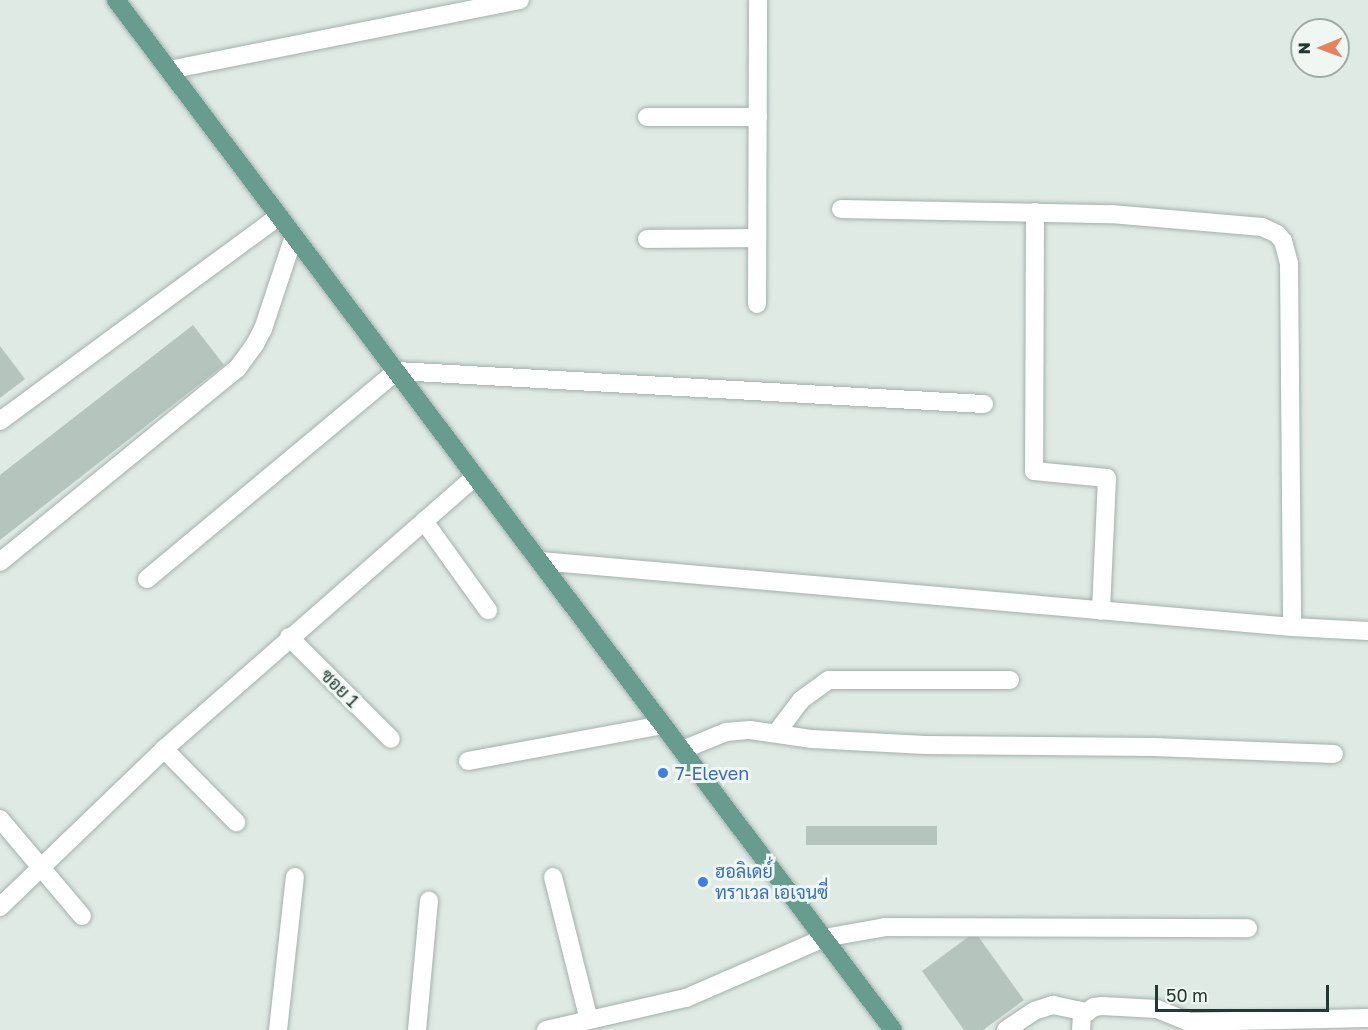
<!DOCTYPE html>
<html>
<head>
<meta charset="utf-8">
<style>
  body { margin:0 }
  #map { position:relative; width:1368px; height:1030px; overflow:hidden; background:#e0eae5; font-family:"Golos Text",Sarabun,sans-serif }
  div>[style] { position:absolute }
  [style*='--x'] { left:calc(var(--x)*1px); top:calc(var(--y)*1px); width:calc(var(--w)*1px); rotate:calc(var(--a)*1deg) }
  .building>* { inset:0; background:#b6c4be; transform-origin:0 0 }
  .roads { filter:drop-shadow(0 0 2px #a3b1ac) drop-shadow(0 0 2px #a3b1ac) }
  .minor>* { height:18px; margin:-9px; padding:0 9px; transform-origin:9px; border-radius:9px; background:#fff }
  .major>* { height:18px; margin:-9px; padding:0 9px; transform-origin:9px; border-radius:9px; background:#689c8f }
  .dots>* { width:16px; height:16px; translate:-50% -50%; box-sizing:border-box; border:3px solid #f0f7f3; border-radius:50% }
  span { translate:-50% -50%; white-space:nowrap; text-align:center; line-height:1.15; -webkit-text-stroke:6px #f0f7f3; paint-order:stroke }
  .street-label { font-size:18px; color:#223933 }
  .shop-label { font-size:18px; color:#366cbe }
  .left { translate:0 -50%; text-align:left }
  .north { position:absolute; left:1290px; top:18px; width:60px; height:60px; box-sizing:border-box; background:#f0f7f3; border:2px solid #9eaba6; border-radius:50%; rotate:269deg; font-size:16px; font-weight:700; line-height:24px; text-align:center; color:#223933 }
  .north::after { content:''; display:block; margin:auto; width:21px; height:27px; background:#e88160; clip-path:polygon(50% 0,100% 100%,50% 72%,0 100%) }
  .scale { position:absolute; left:1155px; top:985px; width:174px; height:27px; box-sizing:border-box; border:3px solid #223933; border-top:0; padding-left:8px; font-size:18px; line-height:21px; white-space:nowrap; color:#223933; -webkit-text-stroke:4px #f0f7f3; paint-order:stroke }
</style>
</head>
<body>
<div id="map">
  <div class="building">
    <div style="clip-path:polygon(193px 325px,224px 365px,0 540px,0 475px)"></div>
    <div style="clip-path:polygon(0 346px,25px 379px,0 398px)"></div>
    <div style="left:937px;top:826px;width:19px;height:131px;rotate:90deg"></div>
    <div style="clip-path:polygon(975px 932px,1024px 1000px,983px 1030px,964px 1030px,922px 971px)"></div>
  </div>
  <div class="roads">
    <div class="minor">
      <div style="--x:169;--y:70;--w:358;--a:-11.3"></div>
      <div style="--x:647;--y:117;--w:111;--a:0"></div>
      <div style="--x:841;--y:209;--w:270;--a:1.1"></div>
      <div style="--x:1111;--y:214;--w:152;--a:4.9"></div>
      <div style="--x:1262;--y:227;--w:17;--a:25"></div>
      <div style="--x:1277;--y:234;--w:9;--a:49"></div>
      <div style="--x:1283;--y:241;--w:24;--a:75"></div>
      <div style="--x:1289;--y:264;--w:363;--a:89.5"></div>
      <div style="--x:1035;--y:212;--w:259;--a:90.2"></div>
      <div style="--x:1034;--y:471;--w:73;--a:5.5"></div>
      <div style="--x:1107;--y:478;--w:133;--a:92.6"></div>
      <div style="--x:647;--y:239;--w:110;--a:-0.5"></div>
      <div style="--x:757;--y:304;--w:304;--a:-89.8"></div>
      <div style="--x:0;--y:421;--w:346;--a:-36.3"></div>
      <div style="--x:424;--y:521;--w:110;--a:54.3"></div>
      <div style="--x:540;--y:561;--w:755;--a:5.02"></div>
      <div style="--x:1292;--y:627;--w:76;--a:3"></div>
      <div style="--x:0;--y:562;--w:306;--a:-39.2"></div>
      <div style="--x:237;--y:369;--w:31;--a:-54"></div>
      <div style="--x:255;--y:344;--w:17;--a:-62"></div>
      <div style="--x:263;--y:329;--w:98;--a:-71.6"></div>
      <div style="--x:147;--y:579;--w:325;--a:-39.8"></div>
      <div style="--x:397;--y:371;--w:588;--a:3.22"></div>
      <div style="--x:289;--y:637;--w:144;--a:45"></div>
      <div style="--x:777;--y:732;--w:40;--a:-53"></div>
      <div style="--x:801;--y:700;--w:34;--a:-36"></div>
      <div style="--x:829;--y:680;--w:181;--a:0"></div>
      <div style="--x:164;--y:749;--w:103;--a:45.4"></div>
      <div style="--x:682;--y:750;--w:48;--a:-22.2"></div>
      <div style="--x:726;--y:732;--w:24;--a:-5"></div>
      <div style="--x:750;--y:730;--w:63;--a:8.3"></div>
      <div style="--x:812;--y:739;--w:113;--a:3"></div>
      <div style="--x:925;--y:745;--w:229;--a:0.5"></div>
      <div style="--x:1154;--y:747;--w:180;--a:2.2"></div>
      <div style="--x:468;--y:761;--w:198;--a:-10.5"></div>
      <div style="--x:0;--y:819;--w:127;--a:49.8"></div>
      <div style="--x:553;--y:877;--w:147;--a:75.9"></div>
      <div style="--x:0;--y:907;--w:228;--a:-43.9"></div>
      <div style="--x:164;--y:749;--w:413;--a:-41.2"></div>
      <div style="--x:278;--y:1030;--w:154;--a:-83.7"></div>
      <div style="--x:417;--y:1030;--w:130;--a:-84.7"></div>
      <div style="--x:546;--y:1030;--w:144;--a:-12.9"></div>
      <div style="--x:686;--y:998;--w:150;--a:-23.5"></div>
      <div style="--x:824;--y:938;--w:62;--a:-10.2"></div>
      <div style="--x:885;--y:927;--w:363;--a:0.2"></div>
      <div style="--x:1006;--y:1030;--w:34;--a:-34"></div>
      <div style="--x:1034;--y:1011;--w:20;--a:-18"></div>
      <div style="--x:1053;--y:1005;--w:35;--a:12"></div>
      <div style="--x:1081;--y:1030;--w:14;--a:-86"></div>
      <div style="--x:1082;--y:1016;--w:15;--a:-37"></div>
      <div style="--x:1094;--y:1007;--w:8;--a:-7"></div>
      <div style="--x:1102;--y:1006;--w:55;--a:3.1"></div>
      <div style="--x:1157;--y:1009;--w:35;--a:22"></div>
      <div style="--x:1190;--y:1022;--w:178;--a:-1.3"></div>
    </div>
    <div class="major">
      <div style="--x:116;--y:0;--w:1290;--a:52.97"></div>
    </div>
  </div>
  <div class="dots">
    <div style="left:663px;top:773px;background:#3f7fe0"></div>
    <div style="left:703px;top:882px;background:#3f7fe0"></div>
  </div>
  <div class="street-label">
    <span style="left:340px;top:688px;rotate:45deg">ซอย 1</span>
  </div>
  <div class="shop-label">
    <span class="left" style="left:675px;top:773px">7-Eleven</span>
    <span class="left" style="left:715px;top:882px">ฮอลิเดย์่<br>ทราเวล เอเจนซี่</span>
  </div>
  <div class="north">N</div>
  <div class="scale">50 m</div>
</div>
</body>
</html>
